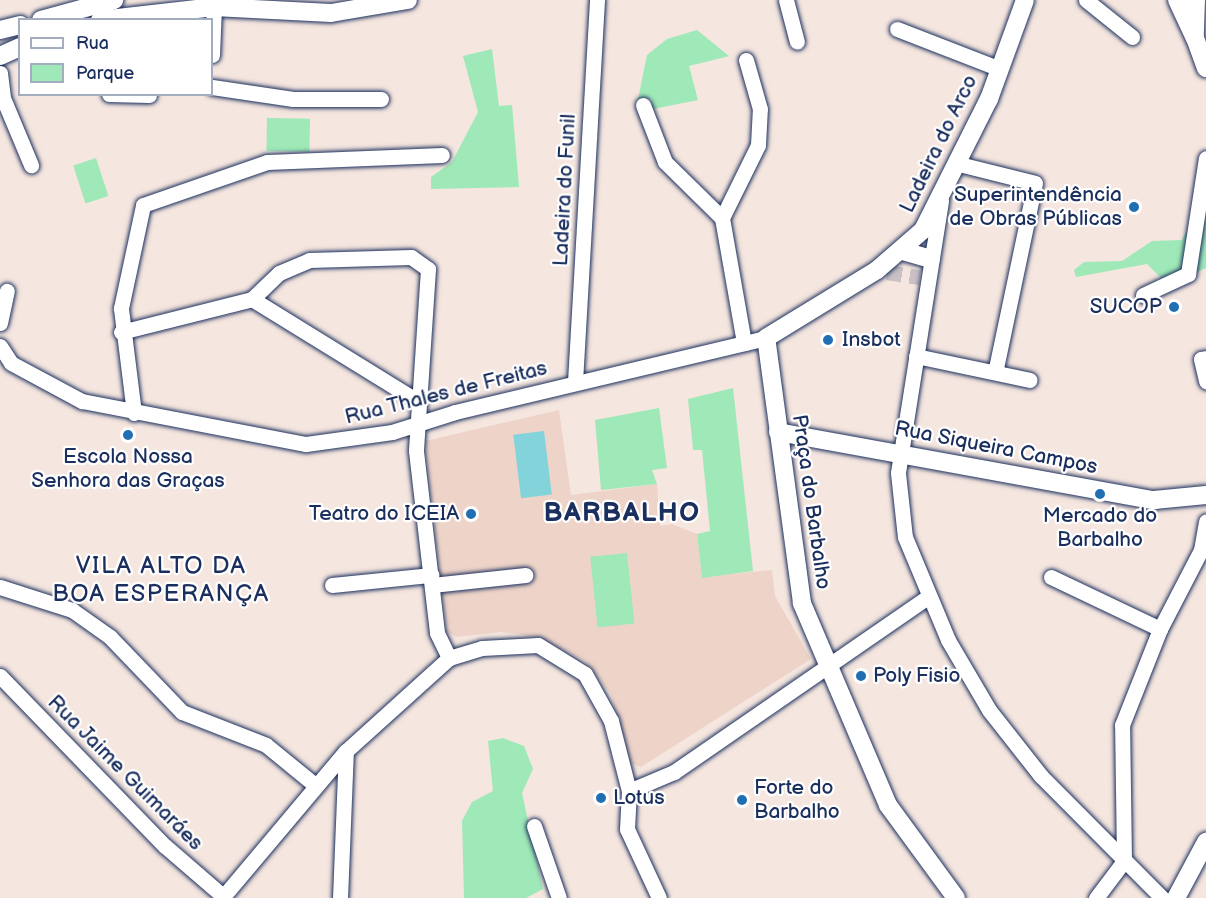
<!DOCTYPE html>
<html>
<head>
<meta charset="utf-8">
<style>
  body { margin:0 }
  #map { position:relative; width:1206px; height:898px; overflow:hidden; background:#f5e6df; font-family:"Balsamiq Sans",sans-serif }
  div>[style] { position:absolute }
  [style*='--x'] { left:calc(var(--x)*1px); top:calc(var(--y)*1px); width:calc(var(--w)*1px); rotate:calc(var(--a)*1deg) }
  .built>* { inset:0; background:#eed4c8 }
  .green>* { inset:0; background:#9fe8b7; transform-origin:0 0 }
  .water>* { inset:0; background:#82d3da; transform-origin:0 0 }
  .minor-tunnel>* { height:15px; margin-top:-7.5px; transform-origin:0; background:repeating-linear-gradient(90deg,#c9c1c5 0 15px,transparent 0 23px) }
  .roads { filter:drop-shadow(0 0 2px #1b2f5e) drop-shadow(0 0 2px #1b2f5e) }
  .minor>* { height:15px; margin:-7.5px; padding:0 7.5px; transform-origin:7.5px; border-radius:7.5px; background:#fff }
  .major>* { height:18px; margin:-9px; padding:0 9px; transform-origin:9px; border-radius:9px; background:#fff }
  .dots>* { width:16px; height:16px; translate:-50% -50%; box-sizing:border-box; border:3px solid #fff; border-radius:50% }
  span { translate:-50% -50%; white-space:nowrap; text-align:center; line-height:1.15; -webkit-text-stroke:4.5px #fff; paint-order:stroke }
  .street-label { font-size:21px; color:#1b2f5e }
  .poi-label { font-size:21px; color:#1b2f5e }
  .right { translate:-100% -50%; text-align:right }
  .left { translate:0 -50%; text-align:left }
  .quarter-label { font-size:24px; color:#1b2f5e; letter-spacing:1.5px }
  .district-label { font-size:27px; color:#1b2f5e; font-weight:700; letter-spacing:1.5px }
  .legend { position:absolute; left:18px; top:18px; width:195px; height:78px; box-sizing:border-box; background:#fff; border:2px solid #a4acbf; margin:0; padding:8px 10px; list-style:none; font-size:18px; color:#1b2f5e }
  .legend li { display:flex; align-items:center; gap:12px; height:30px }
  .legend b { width:30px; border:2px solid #a4acbf }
</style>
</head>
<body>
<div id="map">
  <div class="built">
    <div style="clip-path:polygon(559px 410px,571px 495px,657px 484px,660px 526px,672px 524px,697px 534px,702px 577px,772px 570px,775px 596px,811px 659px,641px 767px,629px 763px,611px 694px,584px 660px,537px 637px,501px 632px,457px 637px,447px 632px,425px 441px)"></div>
  </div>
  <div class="green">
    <div style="clip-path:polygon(697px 30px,729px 56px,689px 66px,698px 100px,653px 109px,651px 99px,638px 99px,647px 55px,667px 39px)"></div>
    <div style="clip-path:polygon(492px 49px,499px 106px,512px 105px,519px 187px,431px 189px,431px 177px,452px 162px,478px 112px,463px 56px)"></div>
    <div style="left:267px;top:118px;width:43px;height:33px;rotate:1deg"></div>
    <div style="left:96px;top:158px;width:40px;height:24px;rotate:72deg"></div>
    <div style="clip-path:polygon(1206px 190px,1206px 268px,1178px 281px,1163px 280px,1147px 264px,1076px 277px,1074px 270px,1084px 262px,1122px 261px,1152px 241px,1182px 240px)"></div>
    <div style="clip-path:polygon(733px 388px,753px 571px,702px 578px,697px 534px,710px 531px,702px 450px,693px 450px,688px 399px)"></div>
    <div style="clip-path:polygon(659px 408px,667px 468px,652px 470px,657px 484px,601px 490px,595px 420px)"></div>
    <div style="left:627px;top:553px;width:71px;height:37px;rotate:84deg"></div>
    <div style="clip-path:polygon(503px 738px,524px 746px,533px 769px,522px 793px,543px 889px,526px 898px,464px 898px,462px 821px,472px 802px,493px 791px,488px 741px)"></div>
  </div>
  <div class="water">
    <div style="left:544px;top:431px;width:64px;height:31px;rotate:83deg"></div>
  </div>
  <div class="minor-tunnel">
    <div style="--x:887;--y:272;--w:33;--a:9"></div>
  </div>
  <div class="roads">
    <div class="minor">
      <div style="--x:786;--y:0;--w:43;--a:75.3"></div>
      <div style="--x:1086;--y:0;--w:59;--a:38.8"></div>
      <div style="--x:897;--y:29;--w:110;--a:21.2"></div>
      <div style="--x:212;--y:55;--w:48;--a:-87.6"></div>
      <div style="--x:0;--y:73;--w:25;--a:83"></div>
      <div style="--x:3;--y:98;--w:73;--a:67.3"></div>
      <div style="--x:212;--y:87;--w:82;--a:8.4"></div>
      <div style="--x:293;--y:99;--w:88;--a:0"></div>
      <div style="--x:109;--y:94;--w:40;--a:1.4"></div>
      <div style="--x:643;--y:105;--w:61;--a:68.9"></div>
      <div style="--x:665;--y:162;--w:80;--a:44.5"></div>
      <div style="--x:959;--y:164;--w:78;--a:14"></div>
      <div style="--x:1035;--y:183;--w:193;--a:101.9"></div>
      <div style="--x:941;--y:201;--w:275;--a:99"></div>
      <div style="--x:898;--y:473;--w:64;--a:83.8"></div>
      <div style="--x:905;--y:537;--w:112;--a:67.3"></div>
      <div style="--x:948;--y:640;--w:81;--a:59.6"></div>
      <div style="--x:989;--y:710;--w:84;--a:51.8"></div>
      <div style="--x:1041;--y:776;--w:172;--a:45.2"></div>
      <div style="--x:722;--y:218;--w:81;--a:-63.7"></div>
      <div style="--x:758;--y:145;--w:36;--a:-87"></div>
      <div style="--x:760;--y:109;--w:51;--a:-105.9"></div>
      <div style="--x:722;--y:218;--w:127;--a:80"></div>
      <div style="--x:1143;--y:295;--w:50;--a:-25"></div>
      <div style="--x:1188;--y:274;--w:117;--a:-81.2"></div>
      <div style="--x:252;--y:299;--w:37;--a:-44"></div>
      <div style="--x:279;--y:273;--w:33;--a:-23"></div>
      <div style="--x:309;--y:260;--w:102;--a:-1.7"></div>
      <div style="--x:411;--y:257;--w:21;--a:35"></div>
      <div style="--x:428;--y:269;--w:182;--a:93.8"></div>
      <div style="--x:416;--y:451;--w:183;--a:83.4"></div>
      <div style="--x:437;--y:633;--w:28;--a:64"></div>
      <div style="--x:0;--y:323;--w:33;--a:-78"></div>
      <div style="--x:121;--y:332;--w:135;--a:-14.1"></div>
      <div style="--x:252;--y:299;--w:196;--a:31.7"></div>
      <div style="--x:0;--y:346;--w:20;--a:57"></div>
      <div style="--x:11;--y:363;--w:81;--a:28.2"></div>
      <div style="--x:82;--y:401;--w:228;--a:10.9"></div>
      <div style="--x:306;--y:444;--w:87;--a:-7.9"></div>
      <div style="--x:392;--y:432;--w:66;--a:-17.6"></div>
      <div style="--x:455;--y:412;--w:320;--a:-13.4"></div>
      <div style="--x:916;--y:356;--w:116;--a:11.9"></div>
      <div style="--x:1206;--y:358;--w:5;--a:169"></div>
      <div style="--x:1201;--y:359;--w:23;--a:77"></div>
      <div style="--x:575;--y:382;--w:383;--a:-86.7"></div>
      <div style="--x:134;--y:413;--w:106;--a:-97.1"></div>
      <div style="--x:121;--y:308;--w:105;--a:-77.9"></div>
      <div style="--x:143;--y:205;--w:131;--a:-19.1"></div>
      <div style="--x:267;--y:162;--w:175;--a:-2.3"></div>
      <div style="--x:1051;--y:577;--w:121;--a:25.5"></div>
      <div style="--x:332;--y:585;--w:100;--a:-5.8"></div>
      <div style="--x:432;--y:585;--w:94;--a:-6.1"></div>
      <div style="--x:0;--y:587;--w:76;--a:17.7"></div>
      <div style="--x:72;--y:610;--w:47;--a:35.4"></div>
      <div style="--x:110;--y:637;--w:104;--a:46.2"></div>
      <div style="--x:182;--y:712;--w:90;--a:21.4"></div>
      <div style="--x:266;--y:745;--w:63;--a:39.2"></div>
      <div style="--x:0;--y:676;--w:237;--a:45.9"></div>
      <div style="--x:165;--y:846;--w:77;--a:40.8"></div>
      <div style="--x:629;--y:791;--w:49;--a:-22.9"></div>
      <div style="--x:674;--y:772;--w:308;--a:-34.6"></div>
      <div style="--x:629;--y:791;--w:38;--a:93"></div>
      <div style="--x:627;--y:829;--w:76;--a:65.1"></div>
      <div style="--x:534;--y:826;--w:76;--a:70.9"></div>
      <div style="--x:222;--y:898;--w:192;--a:-49.9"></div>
      <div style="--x:346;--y:751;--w:139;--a:-42.1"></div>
      <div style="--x:449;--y:658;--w:34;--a:-17"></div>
      <div style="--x:482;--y:648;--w:56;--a:-3.1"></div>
      <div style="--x:538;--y:645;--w:55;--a:31.7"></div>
      <div style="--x:585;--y:674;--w:54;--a:61"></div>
      <div style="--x:611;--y:721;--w:72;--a:75.6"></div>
      <div style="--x:340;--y:898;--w:147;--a:-87.7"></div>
      <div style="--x:1096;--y:898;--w:46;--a:-52.9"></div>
      <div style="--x:1124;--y:861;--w:136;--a:-90.8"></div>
      <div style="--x:1122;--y:725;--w:103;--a:-68.4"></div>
      <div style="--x:1160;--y:629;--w:89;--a:-62.6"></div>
      <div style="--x:1201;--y:550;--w:29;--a:-80"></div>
    </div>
    <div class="major">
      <div style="--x:1177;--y:0;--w:40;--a:65"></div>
      <div style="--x:1196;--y:0;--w:38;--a:92"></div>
      <div style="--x:1195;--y:38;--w:32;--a:70"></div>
      <div style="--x:41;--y:20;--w:76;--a:-15.3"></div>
      <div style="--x:100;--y:20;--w:115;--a:-6.5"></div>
      <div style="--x:214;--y:7;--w:117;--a:2.9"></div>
      <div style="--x:331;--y:13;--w:78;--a:-9.6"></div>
      <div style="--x:0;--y:30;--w:21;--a:-14"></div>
      <div style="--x:0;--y:56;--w:22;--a:-24"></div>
      <div style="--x:903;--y:251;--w:29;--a:16"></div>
      <div style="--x:778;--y:432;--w:382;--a:10.3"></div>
      <div style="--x:1154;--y:500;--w:52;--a:-5.5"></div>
      <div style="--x:956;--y:898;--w:115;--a:-126.2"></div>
      <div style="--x:888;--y:805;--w:220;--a:-113.1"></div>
      <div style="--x:802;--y:603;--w:267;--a:-97.7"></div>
      <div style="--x:766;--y:338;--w:130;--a:-31.5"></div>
      <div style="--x:877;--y:270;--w:61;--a:-41"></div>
      <div style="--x:923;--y:230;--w:147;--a:-63.3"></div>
      <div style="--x:989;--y:99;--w:105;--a:-70"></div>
      <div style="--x:1176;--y:898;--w:64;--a:-61.8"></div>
    </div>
  </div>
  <div class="dots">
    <div style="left:1134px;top:207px;background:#1f6fb2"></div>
    <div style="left:1174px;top:307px;background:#1f6fb2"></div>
    <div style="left:828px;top:340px;background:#1f6fb2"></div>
    <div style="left:128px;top:435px;background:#1f6fb2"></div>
    <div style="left:1100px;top:494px;background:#1f6fb2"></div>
    <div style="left:471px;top:514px;background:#1f6fb2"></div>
    <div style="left:861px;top:676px;background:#1f6fb2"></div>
    <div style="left:601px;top:798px;background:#1f6fb2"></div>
    <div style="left:742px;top:800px;background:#1f6fb2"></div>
  </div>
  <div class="street-label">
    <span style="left:939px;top:144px;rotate:-64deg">Ladeira do Arco</span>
    <span style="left:565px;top:190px;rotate:-87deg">Ladeira do Funil</span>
    <span style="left:446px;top:393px;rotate:-14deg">Rua Thales de Freitas</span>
    <span style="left:996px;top:448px;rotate:11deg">Rua Siqueira Campos</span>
    <span style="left:811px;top:502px;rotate:82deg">Praça do Barbalho</span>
    <span style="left:125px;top:773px;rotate:45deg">Rua Jaime Guimaráes</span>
  </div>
  <div class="poi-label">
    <span class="right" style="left:1122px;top:207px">Superintendência<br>de Obras Públicas</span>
    <span class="right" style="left:1162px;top:307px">SUCOP</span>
    <span class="left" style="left:842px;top:340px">Insbot</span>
    <span style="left:128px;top:469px">Escola Nossa<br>Senhora das Graças</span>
    <span class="right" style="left:459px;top:514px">Teatro do ICEIA</span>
    <span style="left:1100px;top:528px">Mercado do<br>Barbalho</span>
    <span class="left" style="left:873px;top:676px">Poly Fisio</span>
    <span class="left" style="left:754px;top:800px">Forte do<br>Barbalho</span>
    <span class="left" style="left:613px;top:798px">Lotus</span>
  </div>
  <div class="quarter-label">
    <span style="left:161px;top:580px">VILA ALTO DA<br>BOA ESPERANÇA</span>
  </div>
  <div class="district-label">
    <span style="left:622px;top:514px">BARBALHO</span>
  </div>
  <ul class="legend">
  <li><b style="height:8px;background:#fff"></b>Rua</li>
  <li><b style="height:16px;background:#9fe8b7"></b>Parque</li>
  </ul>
</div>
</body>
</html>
